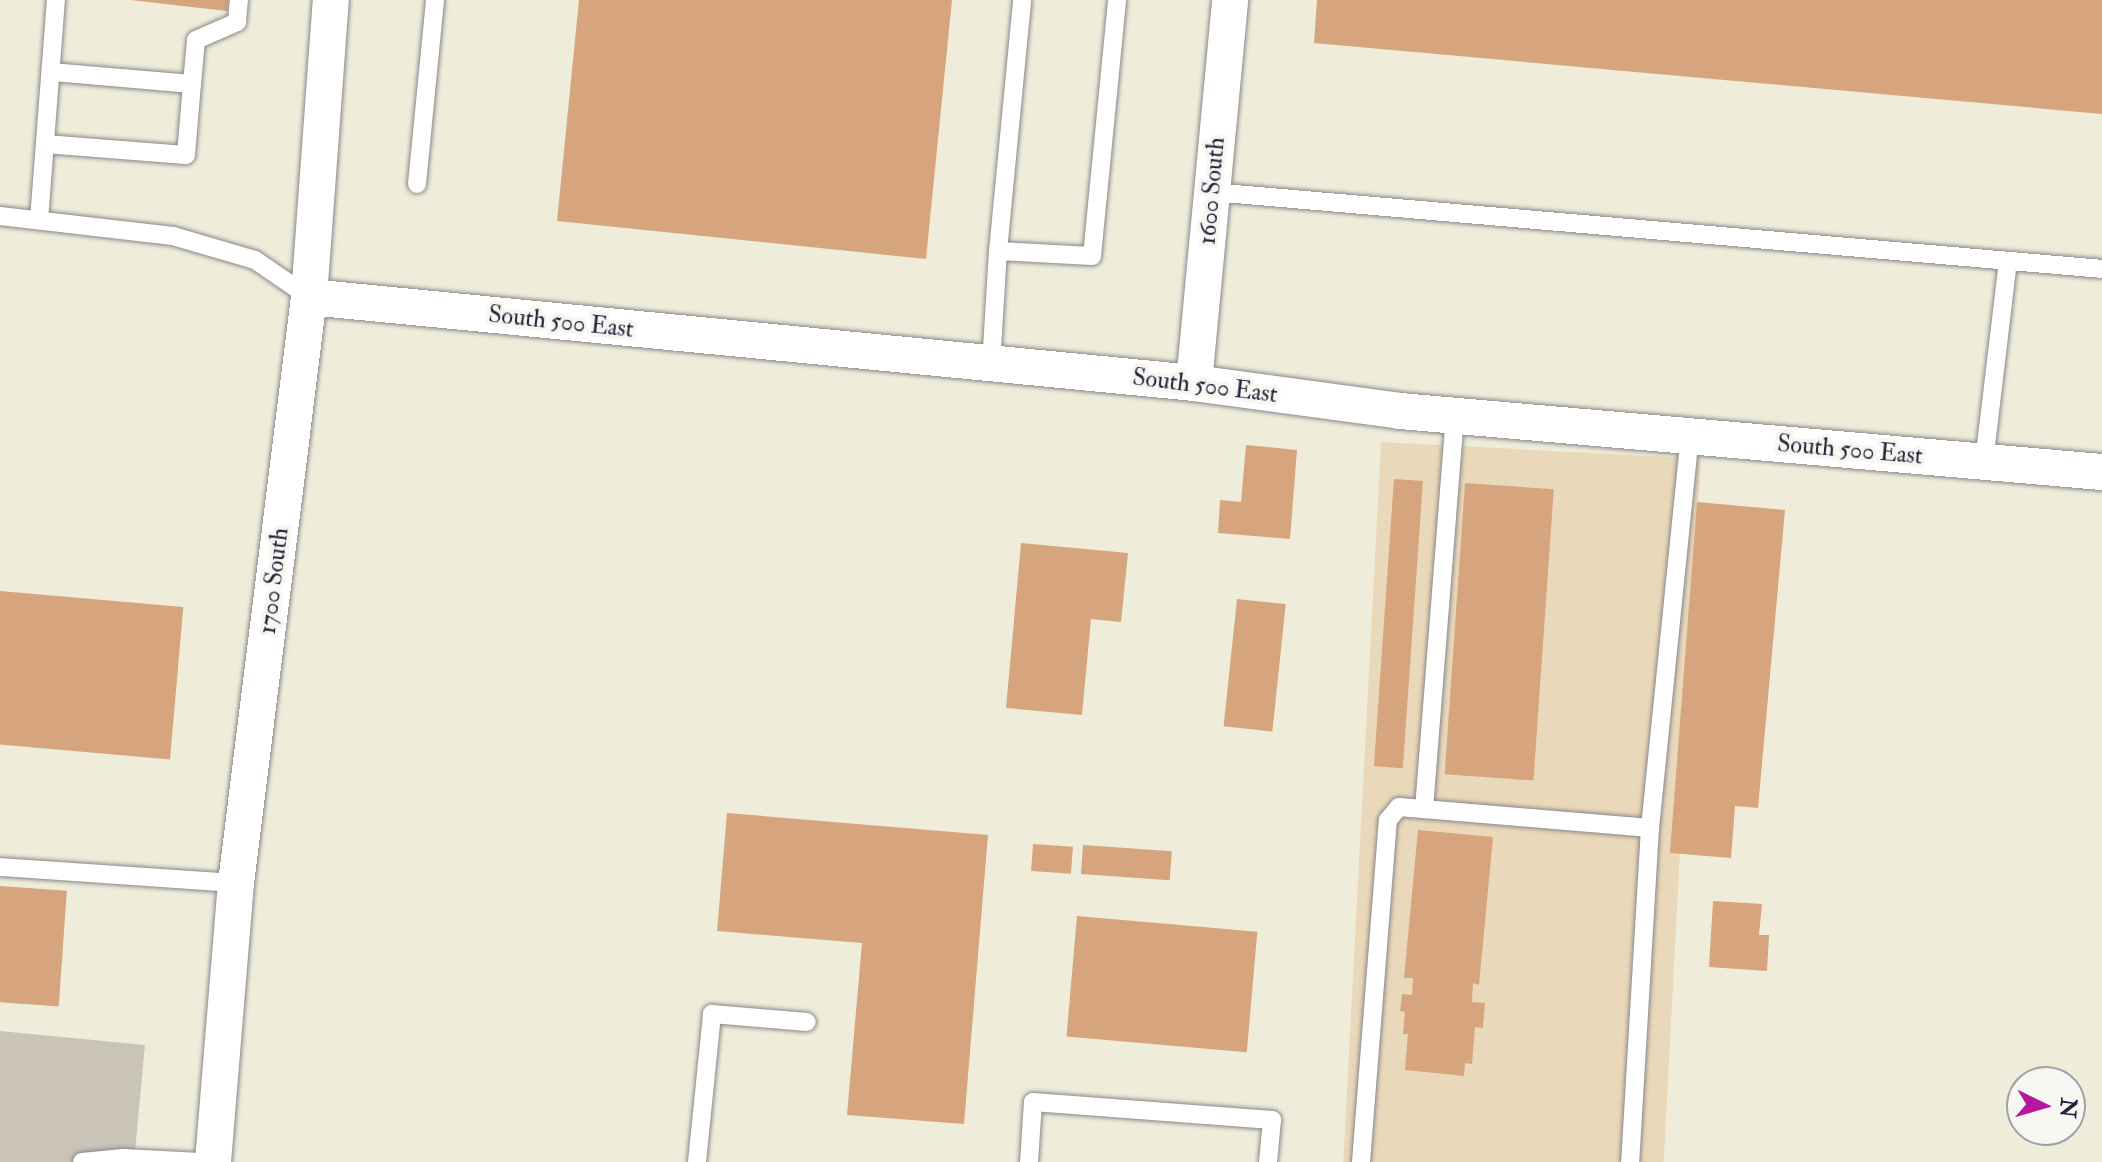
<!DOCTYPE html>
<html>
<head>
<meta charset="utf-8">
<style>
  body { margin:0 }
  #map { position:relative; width:2102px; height:1162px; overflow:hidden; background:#efecda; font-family:"IM FELL Double Pica",serif }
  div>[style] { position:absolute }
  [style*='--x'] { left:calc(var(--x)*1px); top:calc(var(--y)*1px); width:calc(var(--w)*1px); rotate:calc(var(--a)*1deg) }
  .built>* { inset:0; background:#ead8ba; transform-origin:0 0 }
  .industrial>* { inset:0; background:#cac3b8 }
  .building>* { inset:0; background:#d6a57d; transform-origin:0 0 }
  .roads { filter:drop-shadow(0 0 2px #88878a) drop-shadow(0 0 2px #88878a) }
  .lane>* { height:18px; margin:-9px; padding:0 9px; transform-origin:9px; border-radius:9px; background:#fff }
  .street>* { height:36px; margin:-18px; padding:0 18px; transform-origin:18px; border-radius:18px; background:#fff }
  span { translate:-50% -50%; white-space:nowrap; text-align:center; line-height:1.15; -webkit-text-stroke:8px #f6f6f2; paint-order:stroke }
  .street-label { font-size:24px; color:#22223b }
  .north { position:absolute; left:2006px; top:1066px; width:80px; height:80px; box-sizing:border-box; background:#f6f6f2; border:2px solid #a1a1a9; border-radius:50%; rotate:95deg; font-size:22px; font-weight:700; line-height:32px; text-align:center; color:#22223b }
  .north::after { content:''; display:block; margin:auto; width:28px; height:36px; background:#b5179e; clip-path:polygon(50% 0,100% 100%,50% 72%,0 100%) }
</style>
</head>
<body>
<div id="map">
  <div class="built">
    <div style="left:1381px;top:442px;width:320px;height:723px;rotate:3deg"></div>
  </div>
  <div class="industrial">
    <div style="clip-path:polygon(0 1031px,145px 1045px,134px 1162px,0 1162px)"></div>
  </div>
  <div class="building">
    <div style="clip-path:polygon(130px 0,228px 0,227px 11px)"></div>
    <div style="clip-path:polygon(579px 0,952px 0,926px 259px,557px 221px)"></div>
    <div style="clip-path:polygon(1317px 0,2102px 0,2102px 114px,1314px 43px)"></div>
    <div style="clip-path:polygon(1246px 445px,1297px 450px,1290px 539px,1218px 533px,1220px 500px,1241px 502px)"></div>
    <div style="left:1394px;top:479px;width:29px;height:288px;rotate:4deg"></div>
    <div style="left:1465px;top:483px;width:89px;height:292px;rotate:4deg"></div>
    <div style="clip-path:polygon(1697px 502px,1785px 510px,1758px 808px,1735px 806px,1731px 858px,1670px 853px)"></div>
    <div style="clip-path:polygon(1021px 543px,1128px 553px,1121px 622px,1091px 619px,1082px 715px,1006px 708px)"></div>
    <div style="left:0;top:591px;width:184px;height:153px;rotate:5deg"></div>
    <div style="left:1237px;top:599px;width:49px;height:128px;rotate:6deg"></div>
    <div style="clip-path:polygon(727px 813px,988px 835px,964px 1124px,847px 1115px,862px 943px,717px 931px)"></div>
    <div style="clip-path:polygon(1418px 830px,1493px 837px,1479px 985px,1473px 983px,1472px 1002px,1485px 1003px,1483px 1028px,1475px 1027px,1472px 1064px,1465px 1063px,1464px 1076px,1405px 1070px,1408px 1034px,1403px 1034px,1405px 1012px,1400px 1011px,1402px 994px,1412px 995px,1413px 978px,1404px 978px)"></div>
    <div style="left:1033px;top:844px;width:40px;height:27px;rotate:4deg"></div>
    <div style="left:1083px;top:845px;width:89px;height:29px;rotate:4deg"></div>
    <div style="left:0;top:886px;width:67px;height:116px;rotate:4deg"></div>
    <div style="clip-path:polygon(1713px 901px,1762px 904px,1759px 935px,1769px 935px,1767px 971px,1709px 967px)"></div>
    <div style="left:1077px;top:916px;width:181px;height:121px;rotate:5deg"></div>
  </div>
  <div class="roads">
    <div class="lane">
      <div style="--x:192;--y:84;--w:44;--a:-84.8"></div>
      <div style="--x:196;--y:40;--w:45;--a:-23.7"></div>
      <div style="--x:237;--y:22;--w:22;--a:-85"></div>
      <div style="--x:45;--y:144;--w:141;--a:4.5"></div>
      <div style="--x:186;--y:155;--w:71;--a:-85.2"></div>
      <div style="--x:192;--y:84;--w:142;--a:-175.1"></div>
      <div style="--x:417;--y:184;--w:185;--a:-84.4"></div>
      <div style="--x:1212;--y:192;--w:893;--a:4.94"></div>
      <div style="--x:0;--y:216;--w:174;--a:6.6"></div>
      <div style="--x:173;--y:236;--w:85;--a:16.3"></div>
      <div style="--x:255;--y:260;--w:65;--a:34.4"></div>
      <div style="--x:39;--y:220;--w:221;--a:-85.6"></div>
      <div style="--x:998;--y:251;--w:252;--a:-84.5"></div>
      <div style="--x:991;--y:365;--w:114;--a:-86.5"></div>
      <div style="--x:998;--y:251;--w:94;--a:3"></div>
      <div style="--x:1092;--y:256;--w:257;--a:-84.4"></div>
      <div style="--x:1984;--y:462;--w:202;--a:-83.2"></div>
      <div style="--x:1424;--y:809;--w:394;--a:-85.5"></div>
      <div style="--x:1650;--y:828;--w:395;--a:-84.2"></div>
      <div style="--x:0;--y:867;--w:237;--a:3.9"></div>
      <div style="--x:82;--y:1162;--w:41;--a:-5.6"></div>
      <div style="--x:123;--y:1158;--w:77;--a:3"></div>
      <div style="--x:697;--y:1162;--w:149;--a:-84.2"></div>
      <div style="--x:712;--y:1014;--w:95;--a:4.8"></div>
      <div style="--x:1029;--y:1162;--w:60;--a:-86.2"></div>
      <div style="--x:1033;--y:1102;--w:240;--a:4.3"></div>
      <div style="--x:1272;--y:1120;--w:42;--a:95.4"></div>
      <div style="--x:1361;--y:1162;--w:343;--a:-85.5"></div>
      <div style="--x:1388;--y:820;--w:17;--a:-50"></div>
      <div style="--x:1399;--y:807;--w:252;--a:4.8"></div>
      <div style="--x:1650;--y:828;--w:335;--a:93.4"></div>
    </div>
    <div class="street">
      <div style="--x:309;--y:297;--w:889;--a:5.55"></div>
      <div style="--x:1194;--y:383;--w:208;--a:7.7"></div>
      <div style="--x:1400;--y:411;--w:705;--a:4.97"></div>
      <div style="--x:1194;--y:383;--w:385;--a:-84.6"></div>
      <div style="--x:213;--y:1162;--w:280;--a:-85.3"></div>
      <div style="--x:236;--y:883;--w:591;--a:-82.9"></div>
      <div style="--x:309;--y:297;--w:298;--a:-85.8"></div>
    </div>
  </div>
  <div class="street-label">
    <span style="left:1212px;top:191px;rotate:-85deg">1600 South</span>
    <span style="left:561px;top:322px;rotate:6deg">South 500 East</span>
    <span style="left:1205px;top:386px;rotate:7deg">South 500 East</span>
    <span style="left:1850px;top:450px;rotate:5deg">South 500 East</span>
    <span style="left:274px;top:581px;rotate:-83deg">1700 South</span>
  </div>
  <div class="north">N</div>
</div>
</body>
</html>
